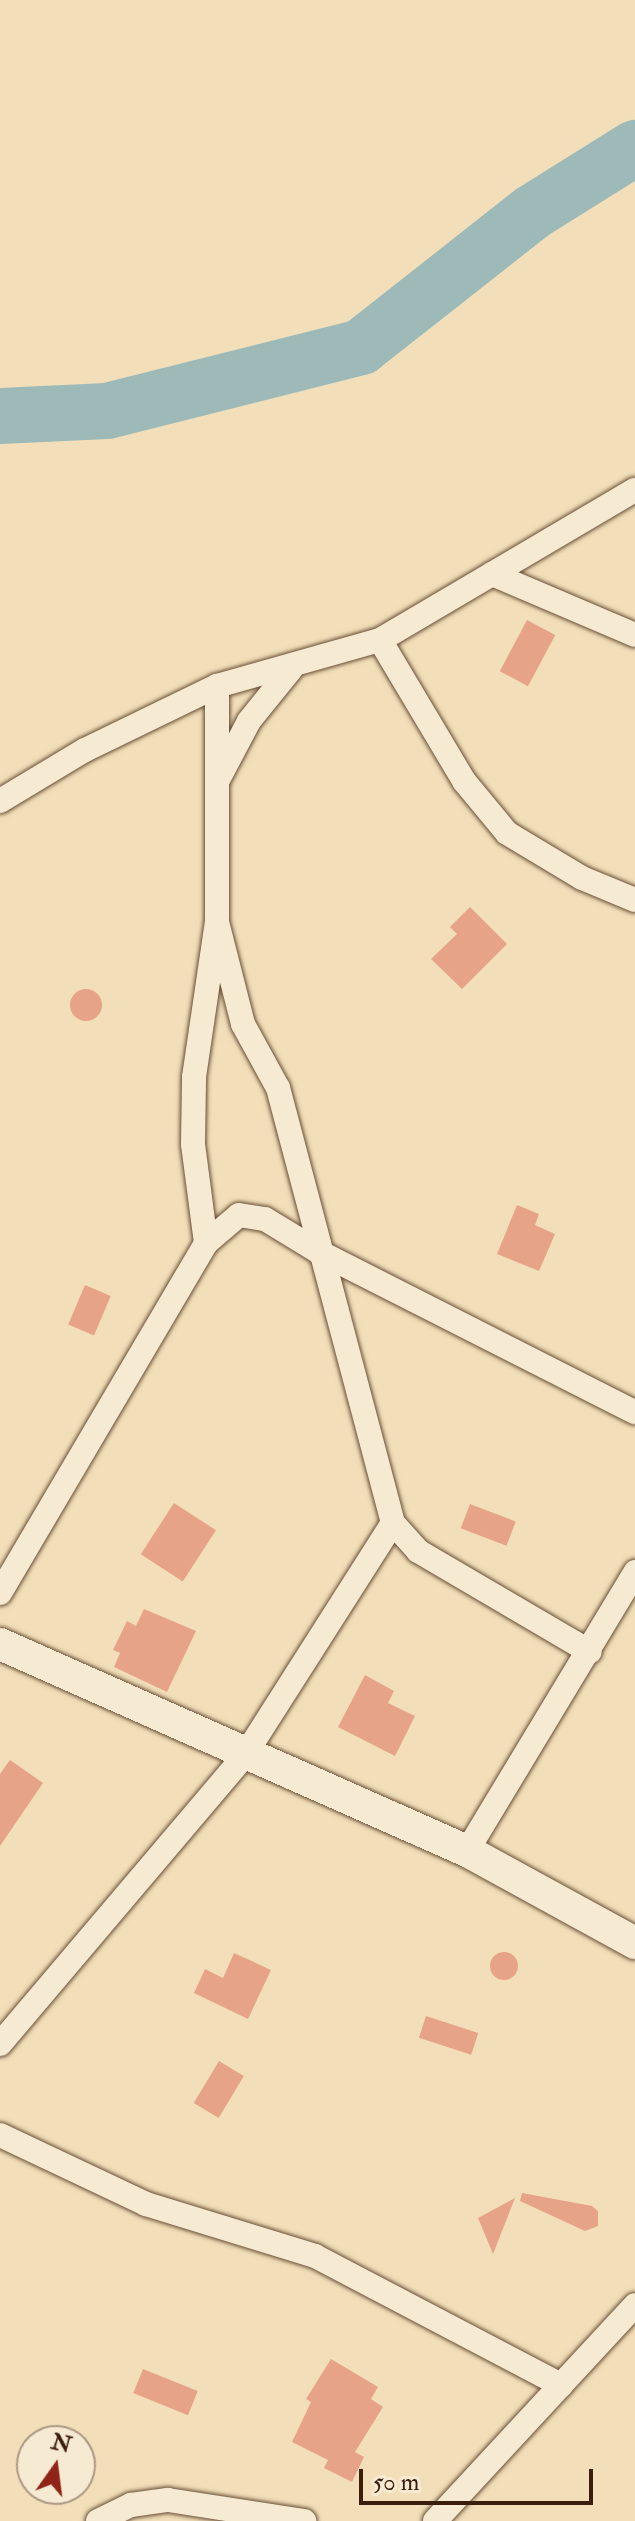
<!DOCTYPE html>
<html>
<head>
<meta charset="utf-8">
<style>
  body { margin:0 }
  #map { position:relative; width:635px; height:2521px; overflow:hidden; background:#f2dfb9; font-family:"IM FELL Double Pica",serif }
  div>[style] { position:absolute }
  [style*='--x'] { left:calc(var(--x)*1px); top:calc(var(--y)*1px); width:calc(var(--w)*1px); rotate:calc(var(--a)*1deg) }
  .river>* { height:56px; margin:-28px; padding:0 28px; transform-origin:28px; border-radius:28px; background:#9ebab8 }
  .building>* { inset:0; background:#e7a388; transform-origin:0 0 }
  .round { border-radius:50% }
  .roads { filter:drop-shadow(0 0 2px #684e36) drop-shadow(0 0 2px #684e36) }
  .minor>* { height:24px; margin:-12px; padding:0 12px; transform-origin:12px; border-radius:12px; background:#f7ead2 }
  .tertiary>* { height:32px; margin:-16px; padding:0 16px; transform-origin:16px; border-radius:16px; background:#f7ead2 }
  span { translate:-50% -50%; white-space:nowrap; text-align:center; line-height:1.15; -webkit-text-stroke:6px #f7ead2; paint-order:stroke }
  .north { position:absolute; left:16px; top:2425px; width:80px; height:80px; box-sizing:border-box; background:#f7ead2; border:2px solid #ab9882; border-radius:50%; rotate:14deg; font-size:22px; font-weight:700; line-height:32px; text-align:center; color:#3a1d0a }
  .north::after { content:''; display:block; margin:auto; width:28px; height:36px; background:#8f2418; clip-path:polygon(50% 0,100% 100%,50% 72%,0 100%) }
  .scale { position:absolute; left:359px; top:2469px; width:234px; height:36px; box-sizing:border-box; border:4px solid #3a1d0a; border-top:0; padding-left:10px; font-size:24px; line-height:28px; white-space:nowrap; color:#3a1d0a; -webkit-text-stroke:6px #f7ead2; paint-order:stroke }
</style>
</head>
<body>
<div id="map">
  <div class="river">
    <div style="--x:0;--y:416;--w:107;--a:-2.7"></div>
    <div style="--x:107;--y:411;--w:262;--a:-14.1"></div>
    <div style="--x:361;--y:347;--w:216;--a:-38.2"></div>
    <div style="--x:531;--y:213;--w:123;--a:-32"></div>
  </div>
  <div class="building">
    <div style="left:527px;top:620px;width:32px;height:58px;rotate:28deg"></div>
    <div style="clip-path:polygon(470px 907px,507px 944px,462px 989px,431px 959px,457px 934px,450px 927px)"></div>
    <div class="round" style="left:70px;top:989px;width:32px;height:32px"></div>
    <div style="clip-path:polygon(517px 1205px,539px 1214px,535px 1225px,555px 1234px,539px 1271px,497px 1254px)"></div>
    <div style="left:85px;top:1285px;width:28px;height:43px;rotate:23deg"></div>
    <div style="left:174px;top:1503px;width:50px;height:61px;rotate:33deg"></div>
    <div style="left:470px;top:1504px;width:49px;height:26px;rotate:21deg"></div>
    <div style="clip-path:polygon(144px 1609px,196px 1631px,167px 1692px,114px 1667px,120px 1653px,113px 1650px,127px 1621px,136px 1626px)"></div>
    <div style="clip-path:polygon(365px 1675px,394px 1691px,388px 1703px,415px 1716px,395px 1756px,338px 1727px)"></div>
    <div style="clip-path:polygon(10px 1760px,43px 1783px,0 1846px,0 1774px)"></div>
    <div class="round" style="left:490px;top:1952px;width:28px;height:28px"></div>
    <div style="clip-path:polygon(234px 1953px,271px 1970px,248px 2019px,194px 1993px,205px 1969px,223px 1978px)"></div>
    <div style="left:426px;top:2016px;width:55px;height:23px;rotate:18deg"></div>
    <div style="left:219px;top:2061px;width:29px;height:49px;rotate:31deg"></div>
    <div style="clip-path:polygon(522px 2193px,592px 2206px,598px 2211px,598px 2226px,585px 2231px,520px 2201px)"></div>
    <div style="clip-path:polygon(515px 2198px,493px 2254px,478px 2218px)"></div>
    <div style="clip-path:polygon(331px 2359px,378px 2387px,371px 2399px,383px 2407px,355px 2452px,364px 2457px,352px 2482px,324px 2468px,328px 2460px,292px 2442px,311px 2402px,306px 2399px)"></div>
    <div style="left:143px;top:2369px;width:59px;height:26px;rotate:22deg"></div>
  </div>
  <div class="roads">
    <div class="minor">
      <div style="--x:492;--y:574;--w:155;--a:23.1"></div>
      <div style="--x:380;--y:640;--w:164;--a:59.2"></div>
      <div style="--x:464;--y:781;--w:67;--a:50.4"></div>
      <div style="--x:507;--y:833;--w:87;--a:31"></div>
      <div style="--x:582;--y:878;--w:57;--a:22.5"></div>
      <div style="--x:219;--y:778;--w:64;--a:-62.2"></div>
      <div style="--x:249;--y:721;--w:67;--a:-51.1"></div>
      <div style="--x:0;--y:801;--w:99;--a:-31"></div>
      <div style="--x:85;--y:750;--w:147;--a:-25.9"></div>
      <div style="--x:217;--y:686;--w:169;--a:-15.8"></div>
      <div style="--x:380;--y:640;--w:296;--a:-30.5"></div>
      <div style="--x:206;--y:1243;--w:43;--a:-40.3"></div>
      <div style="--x:239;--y:1215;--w:26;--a:9"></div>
      <div style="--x:265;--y:1219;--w:63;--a:31.4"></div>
      <div style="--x:319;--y:1252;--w:354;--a:26.9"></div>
      <div style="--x:393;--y:1523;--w:38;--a:48"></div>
      <div style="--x:418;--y:1551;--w:199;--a:30.4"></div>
      <div style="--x:0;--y:1593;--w:406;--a:-59.5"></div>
      <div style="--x:206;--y:1243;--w:100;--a:-97.5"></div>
      <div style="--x:193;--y:1144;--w:67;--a:-89.1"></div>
      <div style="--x:194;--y:1077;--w:157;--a:-81.6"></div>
      <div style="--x:217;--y:922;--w:236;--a:-90"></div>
      <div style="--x:467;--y:1851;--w:326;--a:-58.9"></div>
      <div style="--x:0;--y:2044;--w:379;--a:-49.7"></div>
      <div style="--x:245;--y:1755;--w:275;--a:-57.5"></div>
      <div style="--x:393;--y:1523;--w:450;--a:-104.8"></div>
      <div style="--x:278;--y:1088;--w:73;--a:-118.7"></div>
      <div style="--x:243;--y:1024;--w:105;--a:-104.3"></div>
      <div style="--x:0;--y:2135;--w:161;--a:25.3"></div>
      <div style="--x:146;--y:2204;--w:177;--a:17.1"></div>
      <div style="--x:315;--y:2256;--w:278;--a:27.7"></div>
      <div style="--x:98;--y:2521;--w:37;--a:-26"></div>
      <div style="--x:131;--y:2505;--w:37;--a:-8"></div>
      <div style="--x:168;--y:2500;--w:138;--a:8.8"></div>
      <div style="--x:435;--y:2521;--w:294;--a:-47.2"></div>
    </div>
    <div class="tertiary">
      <div style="--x:0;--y:1644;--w:511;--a:23.91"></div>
      <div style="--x:467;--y:1851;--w:192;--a:28.7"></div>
    </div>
  </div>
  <div class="north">N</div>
  <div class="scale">50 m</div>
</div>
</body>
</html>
